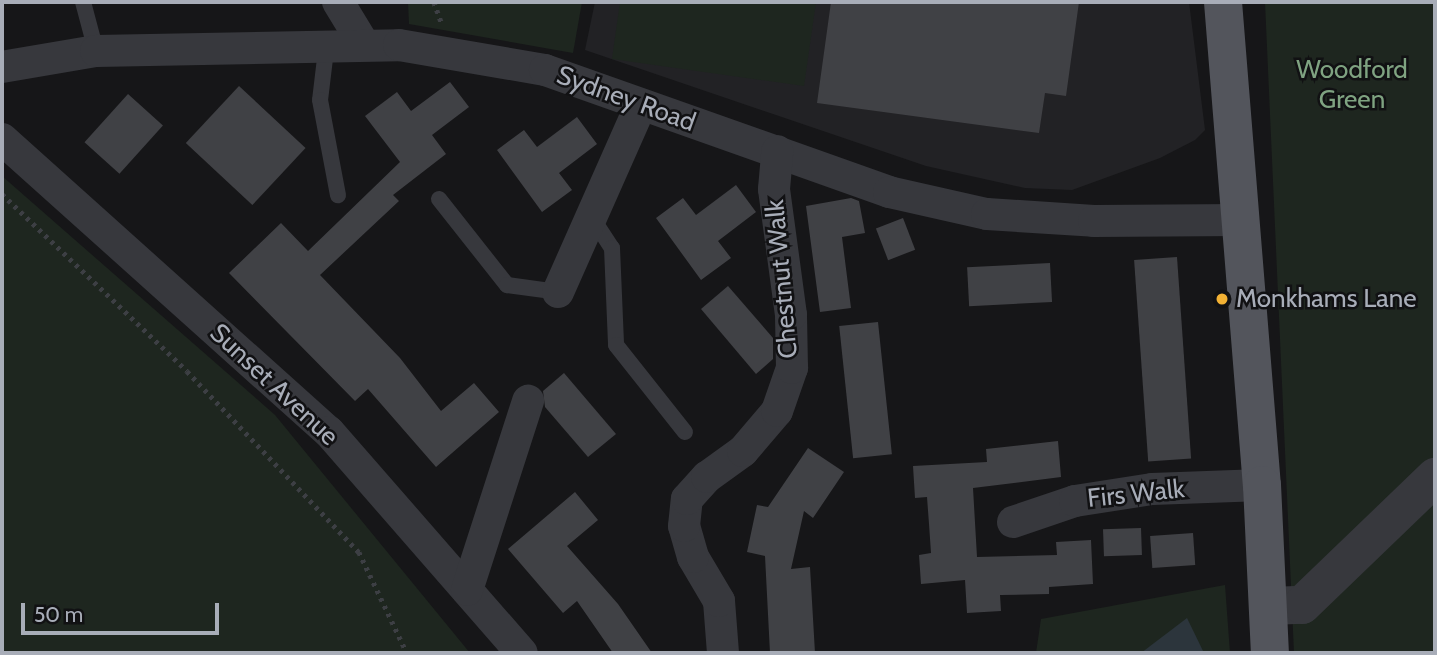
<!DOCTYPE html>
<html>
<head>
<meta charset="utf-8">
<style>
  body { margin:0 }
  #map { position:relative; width:1437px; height:655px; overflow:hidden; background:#161618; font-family:Cabin,sans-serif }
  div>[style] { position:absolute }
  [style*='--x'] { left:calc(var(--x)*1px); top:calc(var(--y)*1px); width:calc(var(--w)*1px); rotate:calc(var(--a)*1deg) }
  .built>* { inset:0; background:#222225 }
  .green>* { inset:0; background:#1e261f }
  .water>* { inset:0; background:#2c353c }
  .building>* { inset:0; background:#404145; transform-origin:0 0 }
  .path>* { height:4.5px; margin-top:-2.25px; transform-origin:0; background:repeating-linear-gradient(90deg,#3d3f44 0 3.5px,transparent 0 8.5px) }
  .service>* { height:16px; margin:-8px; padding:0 8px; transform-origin:8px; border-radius:8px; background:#37383d }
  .minor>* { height:32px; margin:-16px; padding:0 16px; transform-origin:16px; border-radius:16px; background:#37383d }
  .tertiary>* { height:38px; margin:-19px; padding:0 19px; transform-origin:19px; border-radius:19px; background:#37383d }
  .primary>* { height:38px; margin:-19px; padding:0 19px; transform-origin:19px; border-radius:19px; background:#53555c }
  .dots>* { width:19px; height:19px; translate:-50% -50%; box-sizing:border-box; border:4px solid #111113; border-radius:50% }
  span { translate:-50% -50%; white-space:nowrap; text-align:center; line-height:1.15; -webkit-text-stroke:5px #111113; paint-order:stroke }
  .park-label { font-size:26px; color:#7fa381 }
  .street-label { font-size:26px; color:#a8adb8 }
  .poi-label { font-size:26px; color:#a8adb8 }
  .left { translate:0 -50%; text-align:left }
  .frame { position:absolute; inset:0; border:4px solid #a8adb8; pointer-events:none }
  .scale { position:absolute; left:21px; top:603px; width:198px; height:32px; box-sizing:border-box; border:4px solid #a8adb8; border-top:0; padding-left:9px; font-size:21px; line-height:24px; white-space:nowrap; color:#a8adb8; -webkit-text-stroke:5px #111113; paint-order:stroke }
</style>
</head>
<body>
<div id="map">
  <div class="built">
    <div style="clip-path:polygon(595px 2px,1189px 2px,1205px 130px,1195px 140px,1160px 158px,1072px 190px,1025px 188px,926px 166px,585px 50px)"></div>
  </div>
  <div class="green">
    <div style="clip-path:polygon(408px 2px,582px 2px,573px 53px,409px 24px)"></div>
    <div style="clip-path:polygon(620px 2px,816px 2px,804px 86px,612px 59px)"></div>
    <div style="clip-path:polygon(1265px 2px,1435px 2px,1435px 653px,1294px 653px)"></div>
    <div style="clip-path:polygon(2px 176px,275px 415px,470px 653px,2px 653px)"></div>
    <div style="clip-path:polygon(1225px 585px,1230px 653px,1036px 653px,1041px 619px)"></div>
  </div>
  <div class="water">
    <div style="clip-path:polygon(1187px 618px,1204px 653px,1141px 653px)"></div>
  </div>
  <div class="building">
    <div style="clip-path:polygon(831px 2px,1079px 2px,1066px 96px,1045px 93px,1039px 133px,817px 103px)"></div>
    <div style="clip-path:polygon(450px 82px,469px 107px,432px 135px,446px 154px,393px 195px,399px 201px,320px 275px,400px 358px,441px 411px,474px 383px,499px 412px,436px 467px,368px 389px,355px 401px,229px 273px,281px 223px,308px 251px,400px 162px,365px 116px,397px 92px,411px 111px)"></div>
    <div style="left:239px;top:86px;width:91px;height:78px;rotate:43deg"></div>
    <div style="left:128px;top:94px;width:47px;height:65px;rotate:42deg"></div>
    <div style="clip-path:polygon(577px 117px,597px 144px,559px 173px,572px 190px,542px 212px,497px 150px,524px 130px,537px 147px)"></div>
    <div style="clip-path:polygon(736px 185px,756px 212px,718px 241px,731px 258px,701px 280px,656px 218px,683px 198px,696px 215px)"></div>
    <div style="clip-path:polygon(851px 198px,859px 201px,865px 233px,842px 237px,851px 308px,820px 312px,806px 206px)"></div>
    <div style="left:903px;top:218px;width:34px;height:29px;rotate:69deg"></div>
    <div style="left:1177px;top:257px;width:202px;height:43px;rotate:86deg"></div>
    <div style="left:1050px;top:263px;width:39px;height:83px;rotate:87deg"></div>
    <div style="clip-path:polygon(728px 286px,773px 338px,773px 359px,756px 374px,701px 309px)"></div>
    <div style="left:878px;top:322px;width:133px;height:39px;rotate:84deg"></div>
    <div style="clip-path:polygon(564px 373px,616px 434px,588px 457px,545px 407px,543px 391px)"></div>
    <div style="clip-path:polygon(1058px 441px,1061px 477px,973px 488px,977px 557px,1057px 555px,1056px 542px,1091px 540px,1093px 584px,1049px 587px,1049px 594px,1000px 595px,1001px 611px,967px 613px,965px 580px,921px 584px,919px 555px,931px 553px,929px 524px,927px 497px,915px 498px,913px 466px,987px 462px,986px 449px)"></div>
    <div style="clip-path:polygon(808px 448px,844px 472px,813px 518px,804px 511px,791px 569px,810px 567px,815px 653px,770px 653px,765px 556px,747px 552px,757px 505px,768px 507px)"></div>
    <div style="clip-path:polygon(575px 492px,598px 520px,567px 546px,618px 604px,652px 653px,613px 653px,577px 601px,563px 613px,508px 549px)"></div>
    <div style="left:1141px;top:528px;width:27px;height:38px;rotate:88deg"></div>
    <div style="left:1193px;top:533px;width:32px;height:43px;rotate:86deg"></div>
  </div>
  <div class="path">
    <div style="--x:434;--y:2;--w:23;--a:70"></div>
    <div style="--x:2;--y:194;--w:256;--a:43.7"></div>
    <div style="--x:187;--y:371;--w:250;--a:46.5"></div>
    <div style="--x:359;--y:552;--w:112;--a:64.6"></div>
  </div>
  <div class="service">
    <div style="--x:83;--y:2;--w:51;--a:75.1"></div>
    <div style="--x:326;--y:50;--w:50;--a:96.8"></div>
    <div style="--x:320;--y:100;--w:97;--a:79.3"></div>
    <div style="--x:439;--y:199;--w:110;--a:51.7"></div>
    <div style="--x:507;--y:285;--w:51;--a:7.8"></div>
    <div style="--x:591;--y:216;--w:38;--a:57"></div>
    <div style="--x:612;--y:248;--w:97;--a:87.6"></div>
    <div style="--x:616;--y:345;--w:111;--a:51.6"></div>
  </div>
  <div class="minor">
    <div style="--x:338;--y:2;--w:48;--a:58.6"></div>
    <div style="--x:2;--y:67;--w:95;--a:-9.7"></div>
    <div style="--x:96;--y:51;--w:303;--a:-1.1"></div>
    <div style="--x:399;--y:45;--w:148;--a:9.7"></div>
    <div style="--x:545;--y:70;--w:365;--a:19.5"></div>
    <div style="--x:889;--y:192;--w:100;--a:12.7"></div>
    <div style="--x:987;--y:214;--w:107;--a:3.7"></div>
    <div style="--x:1094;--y:221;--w:147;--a:-0.4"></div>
    <div style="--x:2;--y:139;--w:439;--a:41.9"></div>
    <div style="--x:329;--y:432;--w:293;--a:48.9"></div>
    <div style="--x:558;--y:292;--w:205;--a:-66.1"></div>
    <div style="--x:1013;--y:522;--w:65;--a:-18.7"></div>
    <div style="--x:1075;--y:501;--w:78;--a:-8.9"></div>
    <div style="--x:1152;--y:489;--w:110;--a:-2.1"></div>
    <div style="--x:467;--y:590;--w:199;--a:-72.1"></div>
    <div style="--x:723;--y:653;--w:52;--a:-94.4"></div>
    <div style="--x:719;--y:601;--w:51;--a:-120.6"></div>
    <div style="--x:693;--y:557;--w:32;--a:-106"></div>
    <div style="--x:684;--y:526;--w:27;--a:-84"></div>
    <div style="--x:687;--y:499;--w:30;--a:-48"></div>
    <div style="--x:707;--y:477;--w:44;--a:-35.8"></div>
    <div style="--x:743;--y:451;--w:52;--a:-49.6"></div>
    <div style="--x:777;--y:411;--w:46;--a:-70.8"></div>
    <div style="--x:792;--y:368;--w:53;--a:-91.1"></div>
    <div style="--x:791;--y:315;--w:127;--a:-97.7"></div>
    <div style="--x:774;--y:189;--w:38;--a:-85"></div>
  </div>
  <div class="tertiary">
    <div style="--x:1269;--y:606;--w:33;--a:-2"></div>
    <div style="--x:1302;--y:605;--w:185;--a:-43.9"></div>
  </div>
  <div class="primary">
    <div style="--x:1223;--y:2;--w:485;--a:85.4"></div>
    <div style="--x:1262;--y:485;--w:168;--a:87.3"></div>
  </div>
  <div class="dots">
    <div style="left:1222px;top:299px;background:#f2b134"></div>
  </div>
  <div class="park-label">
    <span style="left:1352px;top:85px">Woodford<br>Green</span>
  </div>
  <div class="street-label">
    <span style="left:626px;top:99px;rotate:20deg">Sydney Road</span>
    <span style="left:782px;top:279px;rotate:-95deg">Chestnut Walk</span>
    <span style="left:274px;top:385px;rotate:43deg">Sunset Avenue</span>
    <span style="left:1136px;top:494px;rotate:-6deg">Firs Walk</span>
  </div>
  <div class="poi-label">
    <span class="left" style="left:1236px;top:299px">Monkhams Lane</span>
  </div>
  <div class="frame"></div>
  <div class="scale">50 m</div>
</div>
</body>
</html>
